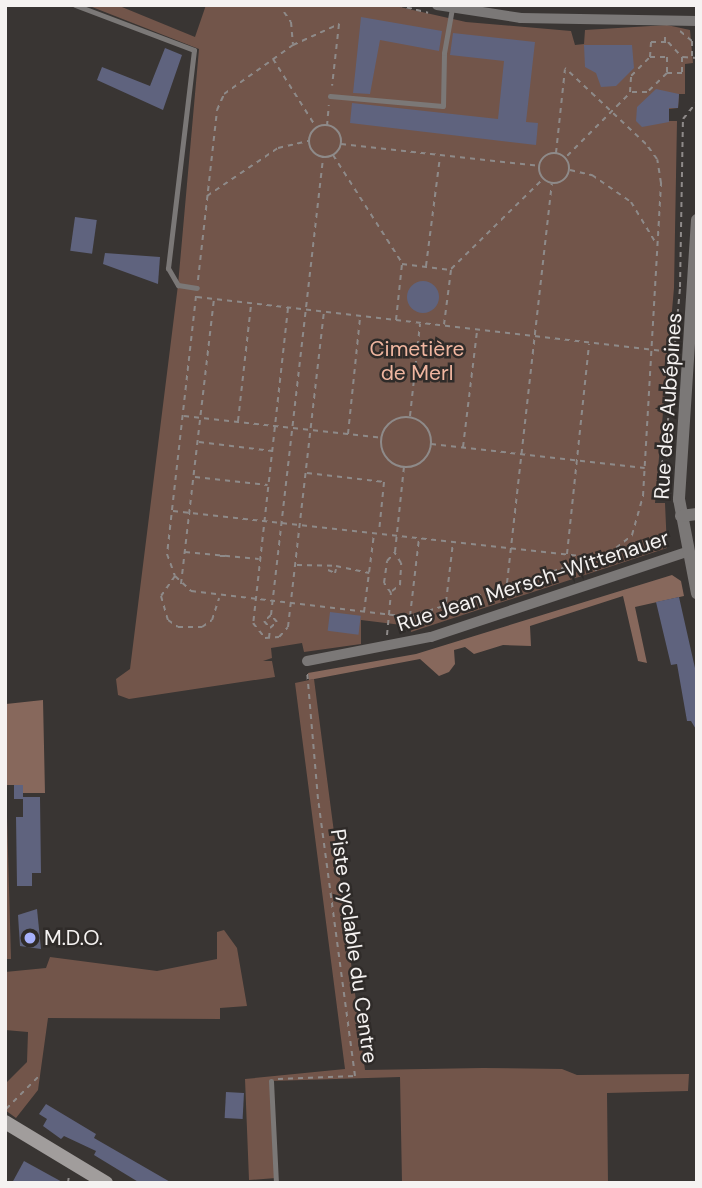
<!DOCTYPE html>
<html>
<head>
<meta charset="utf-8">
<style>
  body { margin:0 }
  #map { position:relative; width:702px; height:1188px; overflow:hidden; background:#393533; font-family:"DM Sans",sans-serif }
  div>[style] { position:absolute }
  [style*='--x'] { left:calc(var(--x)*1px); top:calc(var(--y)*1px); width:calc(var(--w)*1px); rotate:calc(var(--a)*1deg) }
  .green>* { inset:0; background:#72554a }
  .forest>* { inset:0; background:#87685c }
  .building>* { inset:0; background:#5f637e; transform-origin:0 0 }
  .round { border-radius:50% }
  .path>* { height:2px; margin-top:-1px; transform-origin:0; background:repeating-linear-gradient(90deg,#8e8a89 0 5px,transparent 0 10px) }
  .path>.ring { margin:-1px; padding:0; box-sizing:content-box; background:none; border:2px solid #8e8a89; border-radius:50% }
  .service>* { height:5px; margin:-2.5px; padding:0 2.5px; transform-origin:2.5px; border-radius:2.5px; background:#7b7877 }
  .minor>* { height:10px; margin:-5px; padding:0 5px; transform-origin:5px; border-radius:5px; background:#7b7877 }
  .tertiary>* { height:12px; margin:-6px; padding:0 6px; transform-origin:6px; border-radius:6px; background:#7b7877 }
  .secondary>* { height:14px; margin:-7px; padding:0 7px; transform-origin:7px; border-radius:7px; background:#a19d9c }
  .dots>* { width:19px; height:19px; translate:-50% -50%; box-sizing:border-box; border:4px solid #2f2b29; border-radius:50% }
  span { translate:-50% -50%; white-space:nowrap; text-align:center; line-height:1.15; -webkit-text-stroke:5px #2f2b29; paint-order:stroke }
  .park-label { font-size:21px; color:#f0b6a0 }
  .street-label { font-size:21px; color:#f5f2f1 }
  .poi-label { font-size:21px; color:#f5f2f1 }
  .left { translate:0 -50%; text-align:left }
  .frame { position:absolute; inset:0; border:7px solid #f5f2f1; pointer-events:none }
</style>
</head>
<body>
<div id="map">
  <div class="green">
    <div style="clip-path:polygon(87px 5px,117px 5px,195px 37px,206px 5px,391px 5px,466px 22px,571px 31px,575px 45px,584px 44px,585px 30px,667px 25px,690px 30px,693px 63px,685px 64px,685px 94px,679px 94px,678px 108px,669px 109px,669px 121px,677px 121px,674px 288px,655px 503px,665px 503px,667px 548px,411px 632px,410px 626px,361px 620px,361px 644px,304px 652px,302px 643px,271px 648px,272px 658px,263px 661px,272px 661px,275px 677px,129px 699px,118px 695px,116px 679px,130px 669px,178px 285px,199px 49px)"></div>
    <div style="clip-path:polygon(314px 679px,365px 1070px,483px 1068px,562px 1069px,577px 1075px,689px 1074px,688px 1091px,607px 1093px,608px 1183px,402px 1183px,400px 1077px,271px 1081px,276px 1178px,249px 1180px,245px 1079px,345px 1069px,295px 683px)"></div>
    <div style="clip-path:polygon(5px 745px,11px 959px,5px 959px)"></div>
    <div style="clip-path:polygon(224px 930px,237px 948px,247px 1006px,220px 1008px,220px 1019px,48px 1018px,38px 1090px,16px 1118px,5px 1110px,5px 1084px,27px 1062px,28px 1032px,5px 1030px,5px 972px,46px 968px,50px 957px,157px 971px,217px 959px,217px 932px)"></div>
  </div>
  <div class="forest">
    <div style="clip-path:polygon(672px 575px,681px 581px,684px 596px,635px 607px,647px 663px,638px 661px,623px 596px,530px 626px,531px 646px,503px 645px,474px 654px,465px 647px,454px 650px,455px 664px,449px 672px,439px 676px,420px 659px,309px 680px,308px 673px,416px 654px)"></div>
    <div style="clip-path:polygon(43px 700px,45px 793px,23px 793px,23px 785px,7px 785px,6px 704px)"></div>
  </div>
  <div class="building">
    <div style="clip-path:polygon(361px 17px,442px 31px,439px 51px,380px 40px,370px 94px,353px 93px)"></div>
    <div style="clip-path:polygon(453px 33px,535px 42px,526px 122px,538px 123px,536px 145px,350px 123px,352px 103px,498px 119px,504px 61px,450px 55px)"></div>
    <div style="clip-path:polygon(584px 45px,632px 45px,634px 68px,616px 86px,601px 87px,596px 73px,585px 67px)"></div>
    <div style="clip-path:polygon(165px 48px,182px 55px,163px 110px,97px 80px,102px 67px,150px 86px)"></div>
    <div style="clip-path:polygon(656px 89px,679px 94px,678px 108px,669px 108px,669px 122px,642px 127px,636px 121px,637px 107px)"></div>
    <div style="left:75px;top:217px;width:22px;height:34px;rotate:8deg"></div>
    <div style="clip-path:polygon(105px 253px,160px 257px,158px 284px,103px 264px)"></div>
    <div class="round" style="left:407px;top:281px;width:32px;height:32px"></div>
    <div style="clip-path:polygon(679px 597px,697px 677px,697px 731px,691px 721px,687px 721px,677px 664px,671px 665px,656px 602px)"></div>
    <div style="left:330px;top:612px;width:31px;height:19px;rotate:7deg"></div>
    <div style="clip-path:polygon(14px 785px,23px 785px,23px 797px,40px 797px,41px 873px,32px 873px,32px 886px,17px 886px,16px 817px,23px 817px,23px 799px,14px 799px)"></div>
    <div style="clip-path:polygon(37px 909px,41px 949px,20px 946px,18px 915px)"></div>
    <div style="left:226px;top:1092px;width:18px;height:26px;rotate:3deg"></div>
    <div style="clip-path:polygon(46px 1104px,96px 1134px,94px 1138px,172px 1183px,140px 1183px,94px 1155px,96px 1151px,64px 1136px,61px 1139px,43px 1126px,47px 1119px,39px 1114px)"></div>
    <div style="clip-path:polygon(24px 1161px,64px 1183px,12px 1183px)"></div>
  </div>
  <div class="path">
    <div style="--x:397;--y:5;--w:32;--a:14"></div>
    <div style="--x:284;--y:12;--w:12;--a:55"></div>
    <div style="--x:291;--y:22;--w:22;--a:85"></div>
    <div style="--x:680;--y:31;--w:16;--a:40"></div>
    <div style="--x:692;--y:41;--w:16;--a:90"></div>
    <div style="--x:665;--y:42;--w:10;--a:-90"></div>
    <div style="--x:650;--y:57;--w:15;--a:-86"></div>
    <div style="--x:651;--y:42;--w:17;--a:0"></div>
    <div style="--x:668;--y:42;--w:21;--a:47"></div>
    <div style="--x:682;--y:57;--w:16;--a:90"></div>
    <div style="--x:682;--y:73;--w:15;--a:180"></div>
    <div style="--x:667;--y:73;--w:28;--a:136"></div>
    <div style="--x:647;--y:92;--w:17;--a:180"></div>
    <div style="--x:630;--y:92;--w:16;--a:-86"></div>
    <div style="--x:631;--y:76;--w:27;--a:-45"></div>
    <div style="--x:650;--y:57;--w:17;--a:0"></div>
    <div style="--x:667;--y:57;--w:16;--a:90"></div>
    <div style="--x:683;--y:57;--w:14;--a:4"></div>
    <div style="--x:273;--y:59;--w:80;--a:57.7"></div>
    <div class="ring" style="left:309px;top:125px;width:30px;height:30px"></div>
    <div style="--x:327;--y:126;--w:21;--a:-85"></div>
    <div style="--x:341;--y:144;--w:199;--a:6.3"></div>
    <div class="ring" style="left:539px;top:153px;width:28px;height:28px"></div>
    <div style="--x:556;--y:153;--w:84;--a:-83.9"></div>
    <div style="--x:333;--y:155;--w:128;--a:57.4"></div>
    <div style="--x:567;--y:156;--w:89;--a:-45"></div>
    <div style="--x:570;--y:170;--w:23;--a:13"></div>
    <div style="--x:592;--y:175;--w:47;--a:34.7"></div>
    <div style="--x:631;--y:202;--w:50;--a:58.8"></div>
    <div style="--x:207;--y:196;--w:86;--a:-34.1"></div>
    <div style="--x:278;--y:148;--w:32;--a:-13"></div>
    <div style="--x:426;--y:266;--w:110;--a:-82.7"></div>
    <div style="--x:451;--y:269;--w:129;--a:-44.4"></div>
    <div style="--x:198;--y:280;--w:171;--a:-83.6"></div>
    <div style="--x:217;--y:110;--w:17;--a:-66"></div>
    <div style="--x:224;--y:94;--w:85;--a:-35.4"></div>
    <div style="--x:293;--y:45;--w:51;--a:-24.5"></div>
    <div style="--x:339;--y:24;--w:62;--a:96.4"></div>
    <div style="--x:196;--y:296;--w:260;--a:96.4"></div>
    <div style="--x:167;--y:554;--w:23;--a:70"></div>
    <div style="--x:175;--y:576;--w:22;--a:43"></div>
    <div style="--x:191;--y:591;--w:220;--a:6.8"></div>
    <div style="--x:409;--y:617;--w:209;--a:-17.6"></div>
    <div style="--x:608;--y:554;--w:31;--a:-38"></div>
    <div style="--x:632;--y:535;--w:41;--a:-74.2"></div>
    <div style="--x:643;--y:496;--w:314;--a:-86.7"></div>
    <div style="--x:661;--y:183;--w:24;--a:-99"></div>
    <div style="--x:657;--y:159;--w:19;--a:-126"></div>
    <div style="--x:646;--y:144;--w:111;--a:-136.8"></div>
    <div style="--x:197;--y:297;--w:478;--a:6.6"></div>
    <div style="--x:288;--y:308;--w:317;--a:96.3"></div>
    <div style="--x:253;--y:623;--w:19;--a:51"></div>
    <div style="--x:265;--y:638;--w:14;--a:-4"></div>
    <div style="--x:279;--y:637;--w:13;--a:-48"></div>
    <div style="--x:288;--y:627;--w:317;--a:-83.5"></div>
    <div style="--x:396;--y:320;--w:56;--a:-83.9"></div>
    <div style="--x:402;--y:264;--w:49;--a:7"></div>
    <div style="--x:451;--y:270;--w:55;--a:97.3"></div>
    <div style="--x:184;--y:416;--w:199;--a:6.3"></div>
    <div style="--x:410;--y:416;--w:93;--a:-83.8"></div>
    <div class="ring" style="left:381px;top:417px;width:48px;height:48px"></div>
    <div style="--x:238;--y:421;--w:117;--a:-83.6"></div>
    <div style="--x:348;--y:434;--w:118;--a:-84.1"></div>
    <div style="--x:199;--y:442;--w:74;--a:7"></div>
    <div style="--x:431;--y:444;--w:215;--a:6.4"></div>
    <div style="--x:463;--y:447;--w:117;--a:-83.1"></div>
    <div style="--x:668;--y:459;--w:7;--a:-117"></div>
    <div style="--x:665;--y:453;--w:167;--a:-84.8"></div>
    <div style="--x:680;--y:287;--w:168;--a:-89"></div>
    <div style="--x:683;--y:119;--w:22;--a:-51"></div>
    <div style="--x:661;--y:465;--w:12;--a:-70"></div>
    <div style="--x:307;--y:473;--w:78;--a:6.7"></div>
    <div style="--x:384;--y:482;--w:50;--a:95.7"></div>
    <div style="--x:195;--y:477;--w:73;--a:6.3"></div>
    <div style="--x:173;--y:511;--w:421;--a:6.3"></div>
    <div style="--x:591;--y:557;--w:15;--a:70"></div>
    <div style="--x:185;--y:552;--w:74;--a:5.4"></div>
    <div style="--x:567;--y:554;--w:211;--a:-84"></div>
    <div style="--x:220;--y:556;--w:6;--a:0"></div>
    <div style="--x:297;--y:565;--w:39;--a:1"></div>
    <div style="--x:336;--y:566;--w:34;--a:12"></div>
    <div style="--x:328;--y:570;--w:8;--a:23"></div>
    <div style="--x:335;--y:573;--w:4;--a:-76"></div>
    <div style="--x:175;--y:576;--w:24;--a:125"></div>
    <div style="--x:161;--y:596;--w:25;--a:74"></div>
    <div style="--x:168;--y:620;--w:12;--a:35"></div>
    <div style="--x:178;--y:627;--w:24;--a:0"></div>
    <div style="--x:202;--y:627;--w:12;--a:-35"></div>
    <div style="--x:212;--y:620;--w:23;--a:-72"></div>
    <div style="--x:507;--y:583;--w:402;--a:-83.6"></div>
    <div style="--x:181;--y:584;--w:286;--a:-83.4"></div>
    <div style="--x:392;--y:591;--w:10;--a:-37"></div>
    <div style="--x:400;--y:585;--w:22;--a:-87"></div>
    <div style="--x:401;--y:563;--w:12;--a:-121"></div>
    <div style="--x:446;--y:602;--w:60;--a:-83.3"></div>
    <div style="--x:364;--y:612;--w:79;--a:-82.7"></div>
    <div style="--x:271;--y:615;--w:461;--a:-83.5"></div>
    <div style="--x:410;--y:616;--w:79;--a:-83.4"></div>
    <div style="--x:387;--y:635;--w:42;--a:-84.6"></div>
    <div style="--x:391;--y:593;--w:12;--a:-125"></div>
    <div style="--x:384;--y:583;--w:22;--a:-82"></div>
    <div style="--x:387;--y:561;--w:12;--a:-48"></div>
    <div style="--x:395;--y:552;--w:85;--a:-84"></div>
    <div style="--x:269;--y:638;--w:10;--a:-84"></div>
    <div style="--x:270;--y:628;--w:9;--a:-41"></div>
    <div style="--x:277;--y:622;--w:9;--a:-131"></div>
    <div style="--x:271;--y:615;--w:9;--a:139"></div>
    <div style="--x:264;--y:621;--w:9;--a:49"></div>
    <div style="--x:278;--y:1079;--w:77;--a:-2.2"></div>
    <div style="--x:355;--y:1076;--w:279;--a:-97.6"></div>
    <div style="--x:318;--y:799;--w:128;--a:-94.9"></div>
    <div style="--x:6;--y:1109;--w:49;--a:-45"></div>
    <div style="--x:68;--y:1183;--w:8;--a:-83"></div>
  </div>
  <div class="service">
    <div style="--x:75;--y:5;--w:127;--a:20.7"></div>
    <div style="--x:194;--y:50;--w:220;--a:96.8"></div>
    <div style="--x:168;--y:268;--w:20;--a:60"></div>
    <div style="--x:178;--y:285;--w:19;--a:9"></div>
    <div style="--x:330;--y:96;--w:113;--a:5.1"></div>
    <div style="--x:443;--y:106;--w:53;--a:-88.9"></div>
    <div style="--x:444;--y:53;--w:46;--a:-79.9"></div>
    <div style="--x:271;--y:1081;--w:102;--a:87.2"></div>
  </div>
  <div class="minor">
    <div style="--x:437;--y:5;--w:85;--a:8.8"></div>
    <div style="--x:521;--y:18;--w:176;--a:1"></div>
    <div style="--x:307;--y:661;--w:126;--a:-11"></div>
    <div style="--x:431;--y:637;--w:270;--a:-18.4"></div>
  </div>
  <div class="tertiary">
    <div style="--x:697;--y:220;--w:280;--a:93.7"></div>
    <div style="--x:679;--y:499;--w:96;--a:79.2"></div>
    <div style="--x:681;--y:516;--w:16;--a:-7"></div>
  </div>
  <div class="secondary">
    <div style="--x:5;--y:1122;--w:118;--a:31.1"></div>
  </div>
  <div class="dots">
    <div style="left:30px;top:938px;background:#a7b1fc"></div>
  </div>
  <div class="park-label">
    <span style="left:417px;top:361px">Cimetière<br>de Merl</span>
  </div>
  <div class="street-label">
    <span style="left:668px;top:406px;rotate:-86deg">Rue des Aubépines</span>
    <span style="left:533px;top:581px;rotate:-18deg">Rue Jean Mersch-Wittenauer</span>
    <span style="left:354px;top:946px;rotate:82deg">Piste cyclable du Centre</span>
  </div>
  <div class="poi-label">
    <span class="left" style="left:44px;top:938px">M.D.O.</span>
  </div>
  <div class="frame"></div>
</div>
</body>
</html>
